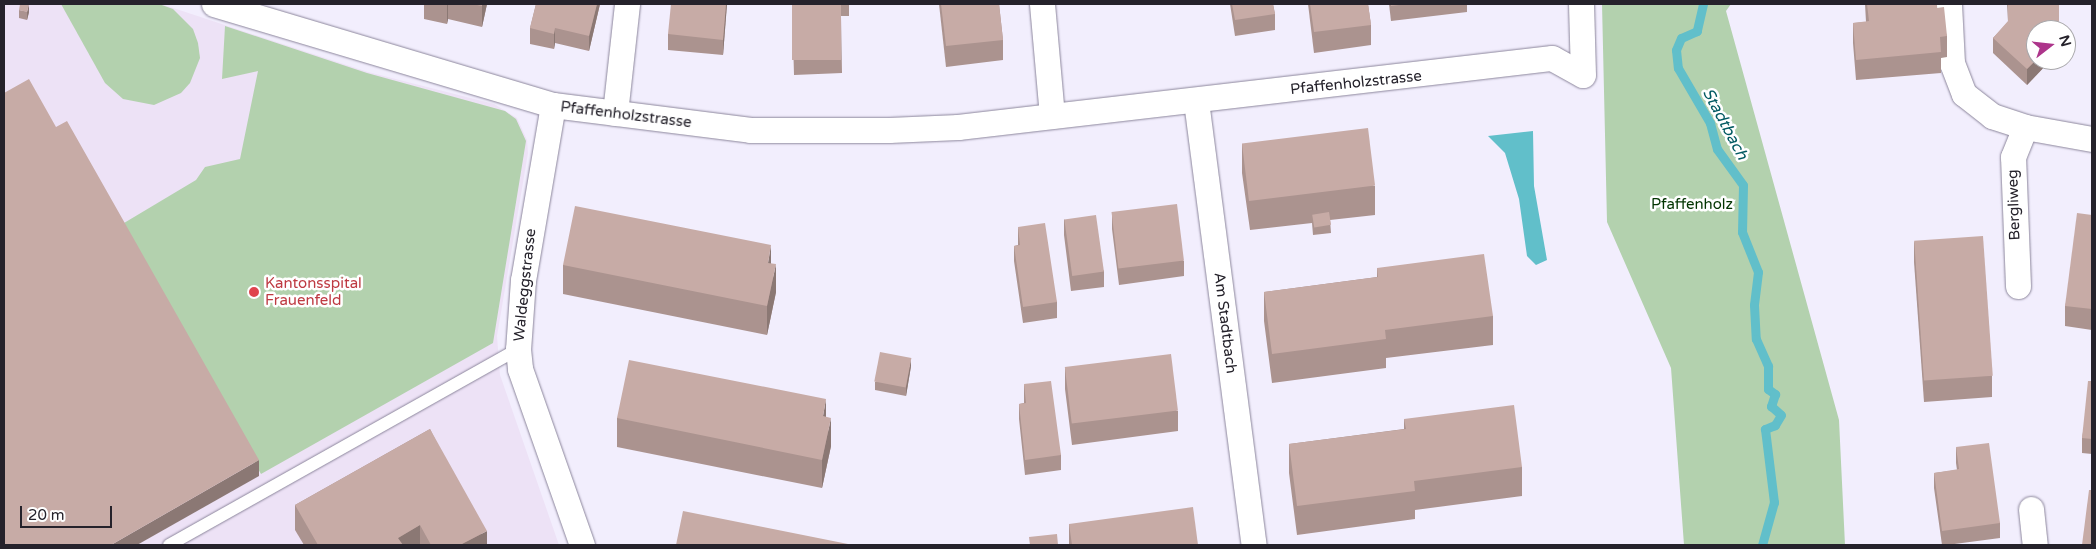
<!DOCTYPE html>
<html>
<head>
<meta charset="utf-8">
<style>
  body { margin:0 }
  #map { position:relative; width:2096px; height:549px; overflow:hidden; background:#f2eefd; font-family:"Varela Round",sans-serif }
  div>[style] { position:absolute }
  [style*='--x'] { left:calc(var(--x)*1px); top:calc(var(--y)*1px); width:calc(var(--w)*1px); rotate:calc(var(--a)*1deg) }
  .medical>* { inset:0; background:#ede2f6 }
  .green>* { inset:0; background:#b3d1ae }
  .water>* { inset:0; background:#61bfca }
  .stream>* { height:9px; margin:-4.5px; padding:0 4.5px; transform-origin:4.5px; border-radius:4.5px; background:#61bfca }
  .roads { filter:drop-shadow(0 0 1px #8c869c) drop-shadow(0 0 1px #8c869c) }
  .lane>* { height:12px; margin:-6px; padding:0 6px; transform-origin:6px; border-radius:6px; background:#fff }
  .street>* { height:25px; margin:-12.5px; padding:0 12.5px; transform-origin:12.5px; border-radius:12.5px; background:#fff }
  .wall>* { inset:0; background:#ab938f }
  .shaded-wall>* { inset:0; background:#8b7874 }
  .building>* { inset:0; background:#c7aba6; transform-origin:0 0 }
  .dots>* { width:14px; height:14px; translate:-50% -50%; box-sizing:border-box; border:2px solid #fff; border-radius:50% }
  span { translate:-50% -50%; white-space:nowrap; text-align:center; line-height:1.15; -webkit-text-stroke:5px #fff; paint-order:stroke }
  .street-label { font-size:15px; color:#25222b }
  .park-label { font-size:15px; color:#023400 }
  .health-label { font-size:15px; color:#be3a42 }
  .left { translate:0 -50%; text-align:left }
  .water-label { font-size:16px; color:#015961; font-style:italic }
  .frame { position:absolute; inset:0; border:5px solid #25222b; pointer-events:none }
  .north { position:absolute; left:2026px; top:20px; width:50px; height:50px; box-sizing:border-box; background:#fff; border:1px solid #a8a7aa; border-radius:50%; rotate:74deg; font-size:14px; font-weight:700; line-height:20px; text-align:center; color:#25222b }
  .north::after { content:''; display:block; margin:auto; width:18px; height:22px; background:#ad358b; clip-path:polygon(50% 0,100% 100%,50% 72%,0 100%) }
  .scale { position:absolute; left:20px; top:506px; width:92px; height:22px; box-sizing:border-box; border:2px solid #25222b; border-top:0; padding-left:6px; font-size:15px; line-height:18px; white-space:nowrap; color:#25222b; -webkit-text-stroke:4px #fff; paint-order:stroke }
</style>
</head>
<body>
<div id="map">
  <div class="medical">
    <div style="clip-path:polygon(4px 4px,161px 4px,368px 72px,494px 104px,517px 118px,527px 140px,528px 153px,497px 336px,500px 375px,559px 545px,4px 545px)"></div>
  </div>
  <div class="green">
    <div style="clip-path:polygon(61px 4px,159px 4px,173px 9px,193px 29px,198px 43px,200px 58px,190px 83px,181px 93px,154px 105px,123px 99px,105px 83px)"></div>
    <div style="clip-path:polygon(1602px 4px,1731px 4px,1726px 11px,1839px 420px,1845px 545px,1684px 545px,1671px 368px,1607px 222px)"></div>
    <div style="clip-path:polygon(225px 26px,367px 73px,505px 111px,516px 119px,526px 141px,493px 343px,261px 474px,119px 226px,196px 180px,205px 167px,240px 159px,258px 71px,222px 79px)"></div>
  </div>
  <div class="water">
    <div style="clip-path:polygon(1533px 131px,1534px 186px,1547px 260px,1536px 265px,1527px 256px,1519px 199px,1505px 153px,1488px 136px)"></div>
  </div>
  <div class="stream">
    <div style="--x:1703;--y:4;--w:28;--a:103"></div>
    <div style="--x:1697;--y:31;--w:17;--a:156"></div>
    <div style="--x:1681;--y:38;--w:13;--a:113"></div>
    <div style="--x:1676;--y:50;--w:18;--a:84"></div>
    <div style="--x:1678;--y:68;--w:64;--a:59.8"></div>
    <div style="--x:1710;--y:123;--w:27;--a:75"></div>
    <div style="--x:1717;--y:149;--w:44;--a:54.2"></div>
    <div style="--x:1743;--y:185;--w:47;--a:91.2"></div>
    <div style="--x:1742;--y:232;--w:43;--a:68.2"></div>
    <div style="--x:1758;--y:272;--w:33;--a:97"></div>
    <div style="--x:1754;--y:305;--w:34;--a:87"></div>
    <div style="--x:1756;--y:339;--w:30;--a:66"></div>
    <div style="--x:1768;--y:366;--w:23;--a:90"></div>
    <div style="--x:1768;--y:389;--w:9;--a:36"></div>
    <div style="--x:1775;--y:394;--w:13;--a:108"></div>
    <div style="--x:1771;--y:406;--w:13;--a:42"></div>
    <div style="--x:1781;--y:415;--w:12;--a:121"></div>
    <div style="--x:1775;--y:425;--w:11;--a:158"></div>
    <div style="--x:1765;--y:429;--w:74;--a:83"></div>
    <div style="--x:1774;--y:502;--w:45;--a:105.6"></div>
  </div>
  <div class="roads">
    <div class="lane">
      <div style="--x:169;--y:545;--w:400;--a:-29.3"></div>
    </div>
    <div class="street">
      <div style="--x:214;--y:4;--w:354;--a:16.6"></div>
      <div style="--x:553;--y:105;--w:199;--a:7.2"></div>
      <div style="--x:750;--y:130;--w:139;--a:0"></div>
      <div style="--x:889;--y:130;--w:69;--a:-2.5"></div>
      <div style="--x:958;--y:127;--w:598;--a:-6.63"></div>
      <div style="--x:1552;--y:58;--w:35;--a:29"></div>
      <div style="--x:1583;--y:75;--w:71;--a:-91.6"></div>
      <div style="--x:1042;--y:4;--w:112;--a:84.9"></div>
      <div style="--x:1949;--y:4;--w:59;--a:87.1"></div>
      <div style="--x:1952;--y:63;--w:33;--a:69"></div>
      <div style="--x:1964;--y:94;--w:36;--a:38"></div>
      <div style="--x:1992;--y:116;--w:35;--a:18"></div>
      <div style="--x:1196;--y:101;--w:448;--a:82.6"></div>
      <div style="--x:553;--y:105;--w:178;--a:99.7"></div>
      <div style="--x:523;--y:280;--w:69;--a:94.1"></div>
      <div style="--x:518;--y:349;--w:20;--a:84"></div>
      <div style="--x:520;--y:369;--w:187;--a:70.6"></div>
      <div style="--x:615;--y:113;--w:110;--a:-83.7"></div>
      <div style="--x:2018;--y:286;--w:129;--a:-92.2"></div>
      <div style="--x:2013;--y:157;--w:32;--a:-68"></div>
      <div style="--x:2025;--y:127;--w:68;--a:10.2"></div>
      <div style="--x:2031;--y:509;--w:36;--a:84"></div>
    </div>
  </div>
  <div class="wall">
    <div style="clip-path:polygon(424px 4px,487px 4px,482px 27px,448px 19px,447px 24px,424px 19px)"></div>
    <div style="clip-path:polygon(536px 4px,600px 4px,589px 51px,555px 43px,554px 49px,530px 44px,530px 28px)"></div>
    <div style="clip-path:polygon(727px 4px,723px 55px,668px 50px,668px 34px)"></div>
    <div style="clip-path:polygon(792px 4px,849px 4px,849px 16px,841px 16px,842px 73px,794px 75px)"></div>
    <div style="clip-path:polygon(939px 4px,999px 4px,1003px 40px,1003px 60px,946px 67px)"></div>
    <div style="clip-path:polygon(1230px 4px,1273px 4px,1275px 14px,1275px 30px,1235px 36px)"></div>
    <div style="clip-path:polygon(1308px 4px,1368px 4px,1371px 25px,1371px 45px,1314px 53px)"></div>
    <div style="clip-path:polygon(1389px 4px,1467px 4px,1467px 12px,1391px 21px)"></div>
    <div style="clip-path:polygon(1865px 4px,1937px 4px,1937px 8px,1947px 36px,1947px 57px,1941px 58px,1941px 73px,1856px 80px,1853px 43px,1853px 23px,1866px 22px)"></div>
    <div style="clip-path:polygon(2007px 4px,2059px 4px,2036px 60px,2066px 60px,2066px 45px,2066px 62px,2048px 63px,2027px 85px,1993px 53px,1993px 38px,2008px 22px)"></div>
    <div style="clip-path:polygon(19px 10px,29px 12px,27px 20px,19px 18px)"></div>
    <div style="clip-path:polygon(1242px 144px,1375px 186px,1375px 215px,1330px 220px,1331px 233px,1313px 235px,1312px 223px,1250px 230px,1242px 173px)"></div>
    <div style="clip-path:polygon(1112px 213px,1184px 261px,1184px 276px,1119px 285px,1112px 229px)"></div>
    <div style="clip-path:polygon(2092px 215px,2092px 330px,2065px 326px,2065px 306px)"></div>
    <div style="clip-path:polygon(1064px 219px,1104px 271px,1104px 287px,1071px 291px,1064px 235px)"></div>
    <div style="clip-path:polygon(1018px 227px,1057px 302px,1057px 318px,1023px 323px,1014px 261px,1014px 246px,1018px 245px)"></div>
    <div style="clip-path:polygon(1914px 241px,1992px 376px,1992px 397px,1924px 402px,1914px 262px)"></div>
    <div style="clip-path:polygon(771px 263px,776px 292px,767px 335px,563px 294px,563px 265px)"></div>
    <div style="clip-path:polygon(1377px 268px,1493px 316px,1493px 345px,1386px 358px,1386px 368px,1272px 383px,1264px 321px,1264px 292px,1377px 277px)"></div>
    <div style="clip-path:polygon(911px 366px,906px 396px,875px 390px,875px 382px)"></div>
    <div style="clip-path:polygon(1065px 368px,1178px 411px,1178px 431px,1072px 445px,1065px 389px)"></div>
    <div style="clip-path:polygon(2092px 381px,2092px 454px,2082px 453px,2082px 438px)"></div>
    <div style="clip-path:polygon(1024px 384px,1061px 455px,1061px 470px,1025px 475px,1019px 419px,1019px 404px,1024px 403px)"></div>
    <div style="clip-path:polygon(826px 417px,831px 446px,822px 488px,617px 447px,617px 418px)"></div>
    <div style="clip-path:polygon(1404px 419px,1522px 467px,1522px 496px,1415px 510px,1415px 519px,1297px 535px,1289px 473px,1289px 444px,1404px 429px)"></div>
    <div style="clip-path:polygon(430px 429px,487px 545px,304px 545px,295px 530px,295px 505px)"></div>
    <div style="clip-path:polygon(1956px 447px,2000px 523px,2000px 538px,1947px 545px,1942px 545px,1934px 488px,1934px 473px,1957px 470px,1956px 463px)"></div>
    <div style="clip-path:polygon(1069px 524px,1198px 545px,1069px 545px)"></div>
  </div>
  <div class="shaded-wall">
    <div style="clip-path:polygon(29px 4px,29px 12px,27px 20px,27px 12px)"></div>
    <div style="clip-path:polygon(447px 4px,448px 4px,448px 19px,447px 24px)"></div>
    <div style="clip-path:polygon(482px 4px,487px 4px,482px 27px)"></div>
    <div style="clip-path:polygon(597px 4px,600px 4px,589px 51px,589px 36px)"></div>
    <div style="clip-path:polygon(726px 4px,727px 4px,723px 55px,723px 40px)"></div>
    <div style="clip-path:polygon(555px 28px,555px 43px,554px 49px,554px 34px)"></div>
    <div style="clip-path:polygon(2036px 60px,2048px 60px,2048px 63px,2027px 85px,2027px 69px)"></div>
    <div style="clip-path:polygon(771px 245px,771px 274px,768px 263px)"></div>
    <div style="clip-path:polygon(776px 264px,776px 292px,767px 335px,767px 306px)"></div>
    <div style="clip-path:polygon(911px 358px,911px 366px,906px 396px,906px 387px)"></div>
    <div style="clip-path:polygon(826px 399px,826px 428px,823px 416px)"></div>
    <div style="clip-path:polygon(831px 418px,831px 446px,822px 488px,822px 460px)"></div>
    <div style="clip-path:polygon(259px 460px,259px 476px,137px 545px,111px 545px)"></div>
    <div style="clip-path:polygon(420px 525px,420px 545px,398px 545px,398px 538px)"></div>
    <div style="clip-path:polygon(487px 531px,487px 545px,460px 545px)"></div>
  </div>
  <div class="building">
    <div style="clip-path:polygon(20px 4px,29px 4px,27px 12px,19px 10px)"></div>
    <div style="clip-path:polygon(472px 4px,482px 4px,482px 6px)"></div>
    <div style="clip-path:polygon(536px 4px,597px 4px,589px 36px,555px 28px,554px 34px,530px 28px)"></div>
    <div style="clip-path:polygon(671px 4px,726px 4px,723px 40px,668px 34px)"></div>
    <div style="left:792px;top:4px;width:49px;height:56px"></div>
    <div style="clip-path:polygon(941px 4px,999px 4px,1003px 40px,946px 46px)"></div>
    <div style="clip-path:polygon(1232px 4px,1273px 4px,1275px 14px,1235px 20px)"></div>
    <div style="clip-path:polygon(1310px 4px,1368px 4px,1371px 25px,1314px 32px)"></div>
    <div style="clip-path:polygon(1391px 4px,1407px 4px,1391px 6px)"></div>
    <div style="clip-path:polygon(1867px 4px,1937px 4px,1937px 8px,1944px 7px,1947px 36px,1940px 37px,1941px 52px,1856px 60px,1853px 23px,1869px 21px)"></div>
    <div style="clip-path:polygon(2008px 4px,2059px 4px,2059px 27px,2065px 27px,2065px 30px,2036px 30px,2036px 60px,2027px 69px,1993px 38px,2008px 21px)"></div>
    <div style="clip-path:polygon(29px 79px,56px 127px,67px 121px,259px 460px,111px 545px,4px 545px,4px 93px)"></div>
    <div style="left:1368px;top:128px;width:58px;height:127px;rotate:83deg"></div>
    <div style="left:1177px;top:204px;width:57px;height:66px;rotate:83deg"></div>
    <div style="clip-path:polygon(575px 206px,771px 245px,768px 263px,776px 264px,767px 306px,563px 265px)"></div>
    <div style="left:1329px;top:212px;width:13px;height:17px;rotate:81deg"></div>
    <div style="clip-path:polygon(2077px 213px,2092px 215px,2092px 309px,2065px 306px)"></div>
    <div style="left:1096px;top:215px;width:57px;height:32px;rotate:82deg"></div>
    <div style="clip-path:polygon(1045px 223px,1057px 302px,1023px 307px,1014px 246px,1020px 245px,1018px 227px)"></div>
    <div style="left:1983px;top:236px;width:140px;height:69px;rotate:86deg"></div>
    <div style="clip-path:polygon(1484px 254px,1493px 316px,1385px 330px,1386px 339px,1272px 354px,1264px 292px,1378px 277px,1377px 268px)"></div>
    <div style="left:880px;top:352px;width:32px;height:30px;rotate:11deg"></div>
    <div style="left:1171px;top:354px;width:57px;height:107px;rotate:83deg"></div>
    <div style="clip-path:polygon(629px 360px,826px 399px,823px 416px,831px 418px,822px 460px,617px 418px)"></div>
    <div style="clip-path:polygon(1051px 381px,1061px 455px,1025px 460px,1019px 404px,1026px 403px,1024px 384px)"></div>
    <div style="clip-path:polygon(2088px 381px,2092px 381px,2092px 439px,2082px 438px)"></div>
    <div style="clip-path:polygon(1514px 405px,1522px 467px,1414px 481px,1415px 491px,1297px 506px,1289px 444px,1406px 429px,1404px 419px)"></div>
    <div style="clip-path:polygon(430px 429px,487px 531px,460px 545px,431px 545px,420px 525px,398px 538px,403px 545px,318px 545px,295px 505px)"></div>
    <div style="clip-path:polygon(1989px 443px,2000px 523px,1942px 531px,1934px 473px,1959px 469px,1956px 447px)"></div>
    <div style="clip-path:polygon(2089px 490px,2092px 490px,2092px 545px,2082px 545px)"></div>
    <div style="clip-path:polygon(1193px 507px,1198px 545px,1072px 545px,1069px 524px)"></div>
    <div style="clip-path:polygon(683px 511px,853px 545px,676px 545px)"></div>
    <div style="clip-path:polygon(1057px 534px,1058px 545px,1030px 545px,1029px 537px)"></div>
  </div>
  <div class="dots">
    <div style="left:254px;top:292px;background:#e0444e"></div>
  </div>
  <div class="street-label">
    <span style="left:1356px;top:83px;rotate:-6deg">Pfaffenholzstrasse</span>
    <span style="left:626px;top:115px;rotate:7deg">Pfaffenholzstrasse</span>
    <span style="left:2014px;top:205px;rotate:-92deg">Bergliweg</span>
    <span style="left:525px;top:285px;rotate:-84deg">Waldeggstrasse</span>
    <span style="left:1225px;top:323px;rotate:83deg">Am Stadtbach</span>
  </div>
  <div class="park-label">
    <span style="left:1692px;top:205px">Pfaffenholz</span>
  </div>
  <div class="health-label">
    <span class="left" style="left:265px;top:292px">Kantonsspital<br>Frauenfeld</span>
  </div>
  <div class="water-label">
    <span style="left:1725px;top:124px;rotate:62deg">Stadtbach</span>
  </div>
  <div class="frame"></div>
  <div class="north">N</div>
  <div class="scale">20 m</div>
</div>
</body>
</html>
